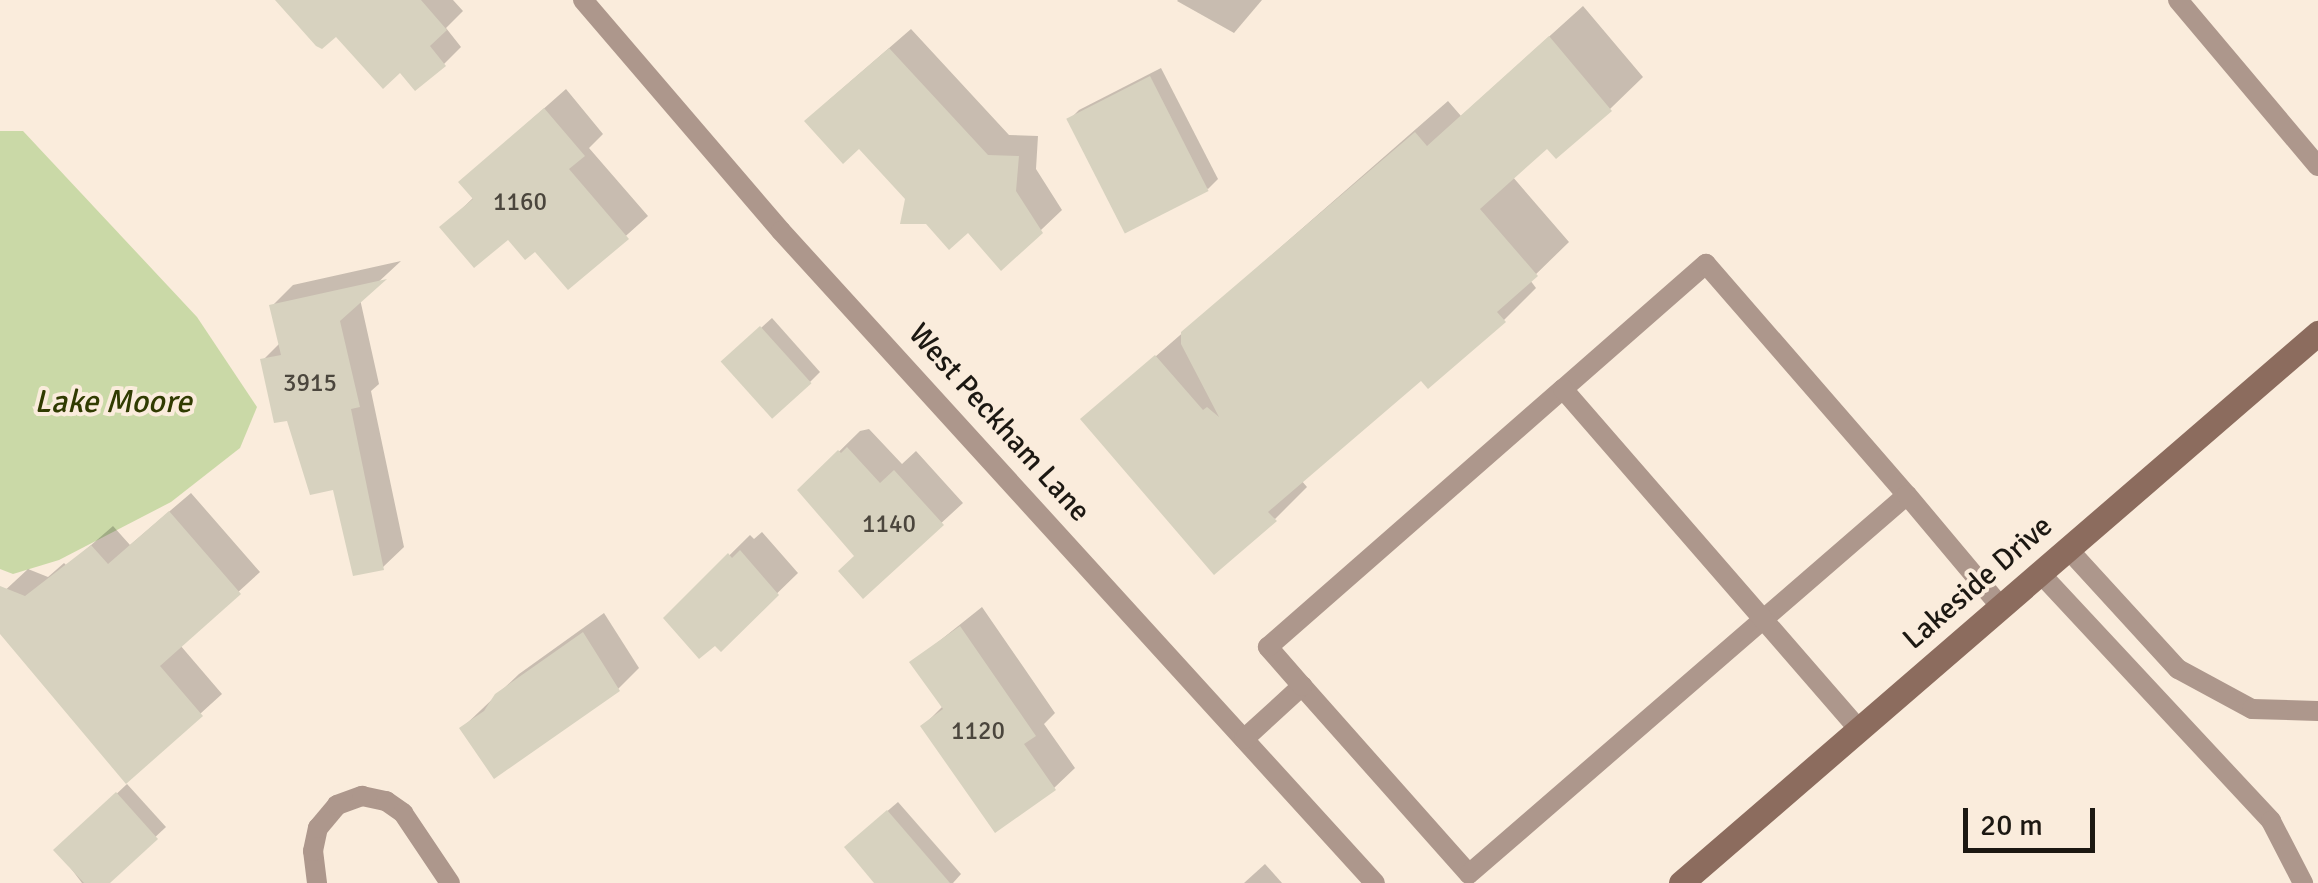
<!DOCTYPE html>
<html>
<head>
<meta charset="utf-8">
<style>
  body { margin:0 }
  #map { position:relative; width:2318px; height:883px; overflow:hidden; background:#faecdc; font-family:Signika,sans-serif }
  div>[style] { position:absolute }
  [style*='--x'] { left:calc(var(--x)*1px); top:calc(var(--y)*1px); width:calc(var(--w)*1px); rotate:calc(var(--a)*1deg) }
  .water>* { inset:0; background:#cad9a7 }
  .shadow>* { inset:0; background:#0003 }
  .building>* { inset:0; background:#d7d2bf; transform-origin:0 0 }
  .lane>* { height:20px; margin:-10px; padding:0 10px; transform-origin:10px; border-radius:10px; background:#ad978c }
  .secondary>* { height:25px; margin:-12.5px; padding:0 12.5px; transform-origin:12.5px; border-radius:12.5px; background:#8c6c5e }
  span { translate:-50% -50%; white-space:nowrap; text-align:center; line-height:1.15; -webkit-text-stroke:8px #faecdc; paint-order:stroke }
  .number-label { font-size:25px; color:#4b463d }
  .number-label span { -webkit-text-stroke-width:0 }
  .street-label { font-size:30px; color:#1c1812 }
  .water-label { font-size:32px; color:#303b01; font-style:italic }
  .scale { position:absolute; left:1963px; top:808px; width:132px; height:45px; box-sizing:border-box; border:5px solid #1c1812; border-top:0; padding-left:12px; font-size:30px; line-height:35px; white-space:nowrap; color:#1c1812; -webkit-text-stroke:8px #faecdc; paint-order:stroke }
</style>
</head>
<body>
<div id="map">
  <div class="water">
    <div style="clip-path:polygon(0 131px,23px 131px,197px 317px,257px 407px,240px 448px,171px 502px,59px 560px,13px 574px,0 569px)"></div>
  </div>
  <div class="shadow">
    <div style="clip-path:polygon(278px 0,453px 0,463px 11px,446px 28px,461px 47px,444px 64px,400px 70px)"></div>
    <div style="clip-path:polygon(1262px 0,1234px 33px,1177px 1px,1178px 0)"></div>
    <div style="clip-path:polygon(1583px 6px,1643px 77px,1610px 109px,1547px 145px,1512px 176px,1569px 242px,1530px 280px,1536px 288px,1504px 320px,1421px 377px,1301px 480px,1307px 487px,1275px 519px,1084px 419px,1448px 101px,1461px 116px)"></div>
    <div style="clip-path:polygon(911px 29px,1009px 135px,1038px 136px,1036px 169px,1062px 210px,1001px 268px,968px 229px,908px 199px,828px 101px)"></div>
    <div style="clip-path:polygon(1161px 68px,1218px 179px,1208px 189px,1069px 120px,1079px 110px)"></div>
    <div style="clip-path:polygon(566px 89px,603px 134px,589px 148px,648px 216px,569px 287px,536px 248px,508px 237px,443px 227px,474px 197px,461px 182px)"></div>
    <div style="clip-path:polygon(401px 261px,360px 299px,379px 384px,371px 391px,404px 547px,383px 567px,289px 418px,263px 360px,280px 343px,272px 306px,293px 285px)"></div>
    <div style="clip-path:polygon(772px 318px,820px 372px,810px 382px,734px 352px)"></div>
    <div style="clip-path:polygon(869px 429px,902px 464px,916px 451px,963px 503px,863px 595px,857px 556px,800px 490px,860px 431px)"></div>
    <div style="clip-path:polygon(191px 493px,260px 572px,180px 645px,222px 694px,126px 781px,0 630px,0 595px,28px 569px,48px 577px,64px 563px,67px 566px,113px 526px,130px 545px)"></div>
    <div style="clip-path:polygon(762px 532px,798px 573px,721px 648px,666px 618px,750px 535px,754px 539px)"></div>
    <div style="clip-path:polygon(982px 607px,1055px 713px,1044px 724px,1075px 768px,1054px 788px,923px 726px,943px 706px,913px 662px)"></div>
    <div style="clip-path:polygon(604px 613px,639px 668px,618px 689px,462px 728px,519px 674px)"></div>
    <div style="clip-path:polygon(127px 784px,166px 827px,106px 883px,82px 883px,57px 850px)"></div>
    <div style="clip-path:polygon(898px 802px,961px 874px,953px 883px,878px 883px,857px 837px)"></div>
    <div style="clip-path:polygon(1265px 864px,1282px 883px,1244px 883px)"></div>
  </div>
  <div class="building">
    <div style="clip-path:polygon(275px 0,421px 0,447px 30px,430px 46px,446px 66px,415px 91px,400px 73px,383px 89px,336px 37px,322px 49px,316px 46px)"></div>
    <div style="clip-path:polygon(1549px 36px,1612px 111px,1556px 159px,1547px 149px,1480px 209px,1538px 276px,1497px 312px,1506px 322px,1428px 389px,1421px 381px,1268px 512px,1277px 521px,1214px 575px,1080px 419px,1155px 355px,1203px 410px,1207px 407px,1219px 417px,1181px 344px,1181px 332px,1415px 132px,1427px 146px)"></div>
    <div style="clip-path:polygon(889px 48px,988px 155px,1019px 156px,1016px 191px,1043px 233px,1001px 271px,968px 233px,949px 250px,926px 224px,900px 224px,905px 199px,859px 149px,843px 164px,804px 121px)"></div>
    <div style="left:1150px;top:76px;width:129px;height:94px;rotate:63deg"></div>
    <div style="clip-path:polygon(544px 108px,585px 156px,569px 169px,629px 239px,568px 290px,535px 252px,525px 260px,508px 240px,474px 268px,439px 227px,473px 199px,458px 182px)"></div>
    <div style="clip-path:polygon(387px 279px,340px 321px,360px 407px,351px 409px,384px 570px,353px 576px,333px 490px,310px 495px,287px 421px,274px 423px,260px 359px,281px 355px,269px 305px)"></div>
    <div style="left:760px;top:326px;width:77px;height:53px;rotate:48deg"></div>
    <div style="clip-path:polygon(847px 447px,880px 483px,894px 470px,944px 525px,863px 599px,838px 571px,854px 556px,797px 490px,838px 450px,841px 453px)"></div>
    <div style="clip-path:polygon(169px 511px,241px 594px,160px 666px,203px 716px,126px 784px,0 634px,0 586px,25px 596px,91px 545px,108px 564px)"></div>
    <div style="clip-path:polygon(740px 550px,779px 595px,721px 652px,715px 646px,699px 659px,663px 618px,728px 553px,732px 558px)"></div>
    <div style="clip-path:polygon(960px 626px,1036px 736px,1024px 744px,1056px 790px,995px 833px,920px 726px,943px 709px,909px 662px)"></div>
    <div style="clip-path:polygon(583px 632px,620px 691px,494px 779px,459px 728px,484px 711px,495px 694px)"></div>
    <div style="clip-path:polygon(116px 792px,158px 839px,110px 883px,84px 883px,53px 850px)"></div>
    <div style="clip-path:polygon(887px 810px,950px 883px,874px 883px,844px 847px)"></div>
  </div>
  <div class="lane">
    <div style="--x:583;--y:0;--w:304;--a:49.4"></div>
    <div style="--x:781;--y:231;--w:882;--a:47.67"></div>
    <div style="--x:2178;--y:0;--w:217;--a:49.9"></div>
    <div style="--x:1563;--y:389;--w:190;--a:-41.2"></div>
    <div style="--x:1706;--y:264;--w:306;--a:49"></div>
    <div style="--x:2068;--y:549;--w:163;--a:47.5"></div>
    <div style="--x:2178;--y:669;--w:84;--a:28.4"></div>
    <div style="--x:2252;--y:709;--w:66;--a:1.7"></div>
    <div style="--x:2040;--y:573;--w:339;--a:47"></div>
    <div style="--x:2271;--y:821;--w:70;--a:62.7"></div>
    <div style="--x:1302;--y:686;--w:251;--a:48.4"></div>
    <div style="--x:1469;--y:874;--w:579;--a:-40.87"></div>
    <div style="--x:1907;--y:495;--w:146;--a:50"></div>
    <div style="--x:1244;--y:739;--w:79;--a:-42.4"></div>
    <div style="--x:1302;--y:686;--w:52;--a:-131.1"></div>
    <div style="--x:1268;--y:647;--w:392;--a:-41.2"></div>
    <div style="--x:1563;--y:389;--w:451;--a:49"></div>
    <div style="--x:317;--y:883;--w:32;--a:-97"></div>
    <div style="--x:313;--y:851;--w:24;--a:-78"></div>
    <div style="--x:318;--y:828;--w:30;--a:-50"></div>
    <div style="--x:337;--y:805;--w:27;--a:-20"></div>
    <div style="--x:362;--y:796;--w:25;--a:12"></div>
    <div style="--x:386;--y:801;--w:21;--a:35"></div>
    <div style="--x:403;--y:813;--w:84;--a:56.1"></div>
  </div>
  <div class="secondary">
    <div style="--x:1681;--y:883;--w:842;--a:-40.81"></div>
  </div>
  <div class="number-label">
    <span style="left:520px;top:202px">1160</span>
    <span style="left:310px;top:383px">3915</span>
    <span style="left:889px;top:524px">1140</span>
    <span style="left:978px;top:731px">1120</span>
  </div>
  <div class="street-label">
    <span style="left:999px;top:423px;rotate:48deg">West Peckham Lane</span>
    <span style="left:1978px;top:583px;rotate:-41deg">Lakeside Drive</span>
  </div>
  <div class="water-label">
    <span style="left:113px;top:402px">Lake Moore</span>
  </div>
  <div class="scale">20 m</div>
</div>
</body>
</html>
